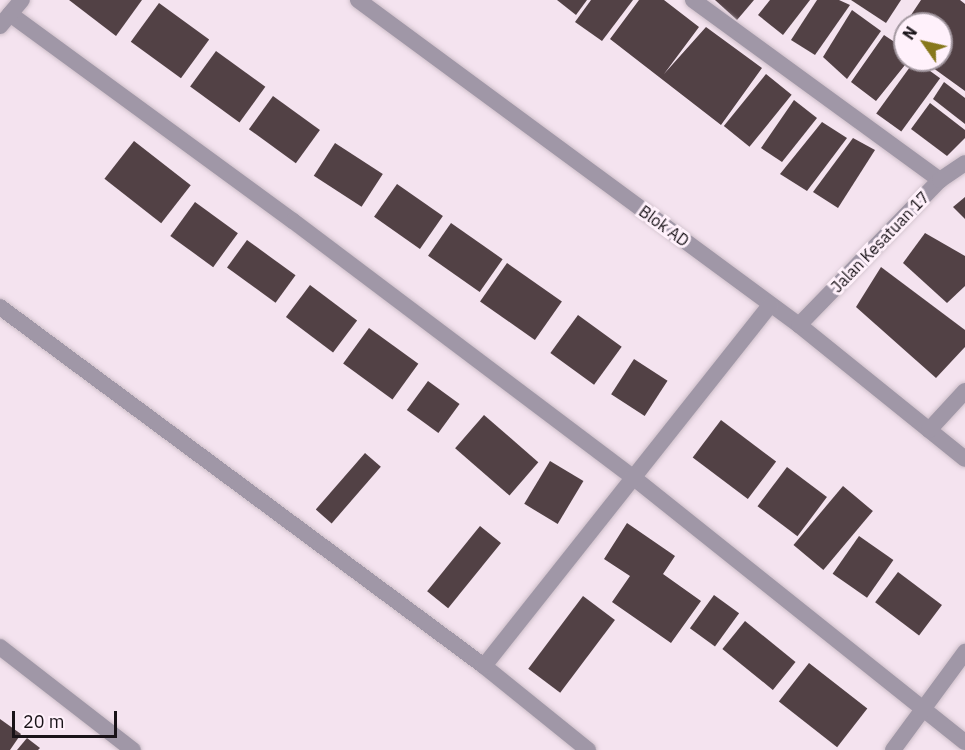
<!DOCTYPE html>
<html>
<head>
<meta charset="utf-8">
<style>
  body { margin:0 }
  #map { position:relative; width:965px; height:750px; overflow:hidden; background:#f4e3ef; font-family:"IBM Plex Sans",sans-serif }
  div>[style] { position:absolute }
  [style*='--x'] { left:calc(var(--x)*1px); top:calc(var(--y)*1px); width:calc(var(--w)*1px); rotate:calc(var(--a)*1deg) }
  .building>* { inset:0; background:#524145; transform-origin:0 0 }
  .roads { filter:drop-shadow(0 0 2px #cdbec8) drop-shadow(0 0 2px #cdbec8) }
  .minor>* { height:16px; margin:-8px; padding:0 8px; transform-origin:8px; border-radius:8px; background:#a097a7 }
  span { translate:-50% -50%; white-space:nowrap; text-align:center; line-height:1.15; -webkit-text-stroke:6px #fff1fb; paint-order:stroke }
  .street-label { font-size:16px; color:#191318 }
  .north { position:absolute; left:893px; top:12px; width:60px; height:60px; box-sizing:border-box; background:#fff1fb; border:2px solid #a398a0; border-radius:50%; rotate:304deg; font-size:16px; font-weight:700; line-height:24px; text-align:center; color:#191318 }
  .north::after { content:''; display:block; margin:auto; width:21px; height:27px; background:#87781c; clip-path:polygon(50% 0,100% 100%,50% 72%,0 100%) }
  .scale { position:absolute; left:12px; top:711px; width:105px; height:27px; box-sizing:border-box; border:3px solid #191318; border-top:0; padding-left:8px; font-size:18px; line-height:21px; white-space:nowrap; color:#191318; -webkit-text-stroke:4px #fff1fb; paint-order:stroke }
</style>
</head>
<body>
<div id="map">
  <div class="building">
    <div style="clip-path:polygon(69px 0,142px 0,116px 36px)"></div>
    <div style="clip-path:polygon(557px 0,587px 0,576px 15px)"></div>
    <div style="clip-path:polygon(591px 0,633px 0,602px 41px,575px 22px)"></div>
    <div style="clip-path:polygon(639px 0,664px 0,699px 27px,664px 74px,706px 27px,762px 68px,721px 125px,610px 39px)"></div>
    <div style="clip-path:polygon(715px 0,754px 0,737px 20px)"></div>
    <div style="clip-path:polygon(770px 0,810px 0,783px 35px,758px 15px)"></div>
    <div style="clip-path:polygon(817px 0,839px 0,850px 5px,815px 55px,791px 40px)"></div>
    <div style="clip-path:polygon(851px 0,901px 0,886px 23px)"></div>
    <div style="clip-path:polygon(921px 0,960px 0,965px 4px,965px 91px,929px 65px,932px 60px,941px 60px,941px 47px,951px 32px,941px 44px,941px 24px,905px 24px)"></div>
    <div style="left:159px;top:3px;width:62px;height:48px;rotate:36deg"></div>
    <div style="clip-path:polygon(852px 10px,881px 31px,847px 79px,823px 57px)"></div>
    <div style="clip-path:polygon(884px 35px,905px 49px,905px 60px,909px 60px,876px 101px,851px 82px)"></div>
    <div style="left:216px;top:51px;width:61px;height:44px;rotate:36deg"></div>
    <div style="left:915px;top:60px;width:31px;height:66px;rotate:36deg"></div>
    <div style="left:766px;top:74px;width:33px;height:67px;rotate:39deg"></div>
    <div style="clip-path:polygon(944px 82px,965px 98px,965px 124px,933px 99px)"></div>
    <div style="left:273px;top:96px;width:58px;height:41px;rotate:36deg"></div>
    <div style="clip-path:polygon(794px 100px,817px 118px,782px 162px,761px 148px)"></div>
    <div style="clip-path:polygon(930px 103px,965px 130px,965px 138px,947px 156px,911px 129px)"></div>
    <div style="clip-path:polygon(822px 122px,847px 138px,807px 191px,780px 174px)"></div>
    <div style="clip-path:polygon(853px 138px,875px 150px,838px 208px,813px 192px)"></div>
    <div style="left:134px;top:141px;width:72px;height:48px;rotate:38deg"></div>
    <div style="left:335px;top:143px;width:57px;height:39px;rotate:33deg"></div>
    <div style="left:397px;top:184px;width:56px;height:40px;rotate:35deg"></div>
    <div style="clip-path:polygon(965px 197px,965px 219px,953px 207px)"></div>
    <div style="left:195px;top:202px;width:53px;height:42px;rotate:36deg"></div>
    <div style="left:451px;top:223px;width:63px;height:40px;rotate:35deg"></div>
    <div style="clip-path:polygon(925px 233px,965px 256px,965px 286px,947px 303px,903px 263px)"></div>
    <div style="left:247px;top:240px;width:60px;height:34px;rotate:36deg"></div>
    <div style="left:507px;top:263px;width:67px;height:47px;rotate:35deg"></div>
    <div style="clip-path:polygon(881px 267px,965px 330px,965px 347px,936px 378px,856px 307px)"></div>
    <div style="left:310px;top:285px;width:59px;height:40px;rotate:37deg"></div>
    <div style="left:578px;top:315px;width:54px;height:47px;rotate:36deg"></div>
    <div style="left:369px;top:328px;width:61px;height:44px;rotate:36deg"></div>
    <div style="left:634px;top:359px;width:40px;height:42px;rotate:33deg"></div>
    <div style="left:428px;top:381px;width:39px;height:36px;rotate:36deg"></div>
    <div style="left:484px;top:415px;width:72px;height:44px;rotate:41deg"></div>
    <div style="left:721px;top:420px;width:69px;height:47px;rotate:37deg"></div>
    <div style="left:365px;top:453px;width:21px;height:75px;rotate:41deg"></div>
    <div style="left:550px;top:461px;width:39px;height:50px;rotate:31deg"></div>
    <div style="left:787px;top:467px;width:50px;height:49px;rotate:37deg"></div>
    <div style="left:843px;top:486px;width:39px;height:77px;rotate:40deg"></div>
    <div style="clip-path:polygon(627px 523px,675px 556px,663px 574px,701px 601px,671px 643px,612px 602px,630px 576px,604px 559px)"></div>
    <div style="left:480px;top:526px;width:27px;height:84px;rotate:39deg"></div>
    <div style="left:859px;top:536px;width:42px;height:46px;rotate:35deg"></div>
    <div style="left:898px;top:572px;width:55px;height:38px;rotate:37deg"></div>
    <div style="left:714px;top:595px;width:31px;height:41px;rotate:36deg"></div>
    <div style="left:583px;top:596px;width:40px;height:91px;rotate:37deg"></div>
    <div style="left:745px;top:621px;width:65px;height:36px;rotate:39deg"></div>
    <div style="left:809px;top:663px;width:74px;height:49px;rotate:38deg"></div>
    <div style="clip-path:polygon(0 719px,21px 734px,10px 750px,0 750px)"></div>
    <div style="clip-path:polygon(27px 738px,40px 748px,38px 750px,17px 750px)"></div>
  </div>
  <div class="roads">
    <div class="minor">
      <div style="--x:358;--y:0;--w:548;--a:36.39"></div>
      <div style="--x:799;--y:325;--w:213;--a:38.9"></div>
      <div style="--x:693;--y:0;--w:306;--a:36.1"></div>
      <div style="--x:10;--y:14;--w:351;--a:36.2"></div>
      <div style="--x:293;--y:221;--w:427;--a:37"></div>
      <div style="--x:634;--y:478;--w:423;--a:38.6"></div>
      <div style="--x:0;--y:26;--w:34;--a:-50"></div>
      <div style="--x:0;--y:307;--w:603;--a:36.57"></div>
      <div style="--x:799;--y:325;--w:202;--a:-45.8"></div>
      <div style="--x:940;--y:180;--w:30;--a:-34"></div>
      <div style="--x:929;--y:430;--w:53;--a:-47.3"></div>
      <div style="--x:0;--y:647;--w:168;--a:37.8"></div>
      <div style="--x:588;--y:750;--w:134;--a:-141.1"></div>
      <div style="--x:484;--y:666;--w:461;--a:-51.6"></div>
      <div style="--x:893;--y:750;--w:122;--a:-53.7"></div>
    </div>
  </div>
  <div class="street-label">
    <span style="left:664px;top:226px;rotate:36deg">Blok AD</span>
    <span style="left:880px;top:242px;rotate:-46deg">Jalan Kesatuan 17</span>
  </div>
  <div class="north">N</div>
  <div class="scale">20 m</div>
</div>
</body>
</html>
